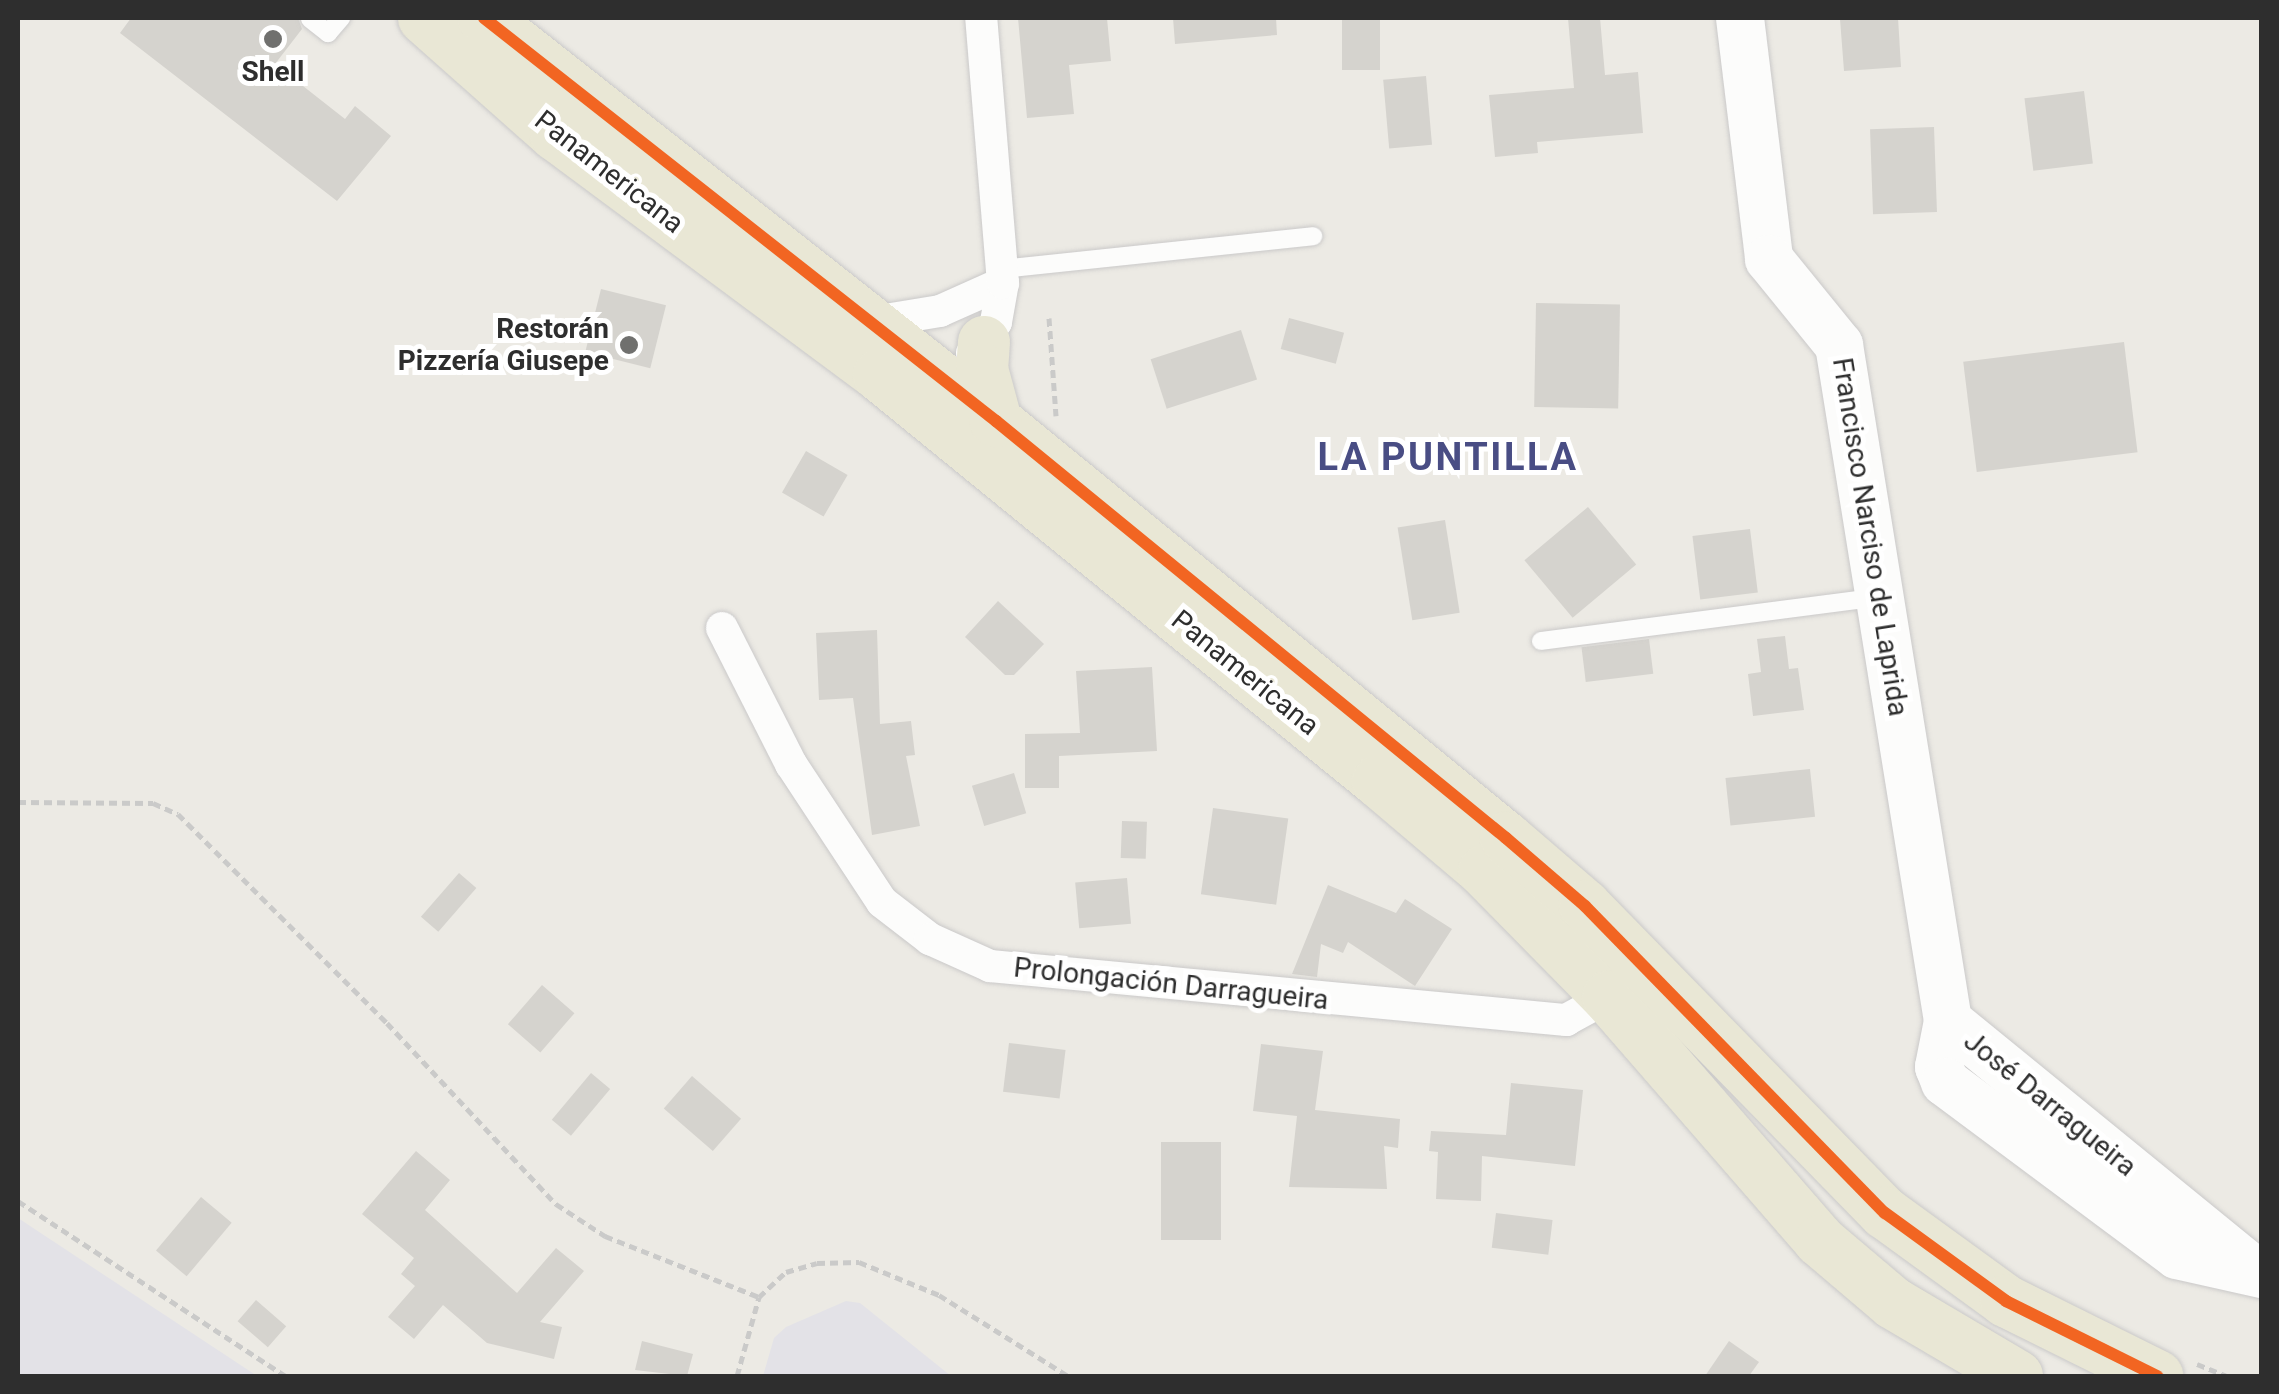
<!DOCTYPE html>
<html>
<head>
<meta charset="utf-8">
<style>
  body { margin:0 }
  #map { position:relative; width:2279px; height:1394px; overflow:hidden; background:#eceae4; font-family:Roboto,sans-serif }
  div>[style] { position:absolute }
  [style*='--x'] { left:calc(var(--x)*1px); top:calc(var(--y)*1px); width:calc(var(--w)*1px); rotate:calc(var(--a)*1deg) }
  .airport>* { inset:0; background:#e3e2e7 }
  .building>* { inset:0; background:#d5d3ce; transform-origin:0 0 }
  .path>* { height:5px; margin-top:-2.5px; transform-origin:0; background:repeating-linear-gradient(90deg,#cacac9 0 8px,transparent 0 13px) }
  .roads { filter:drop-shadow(0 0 2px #cac9c9) drop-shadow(0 0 2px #cac9c9) }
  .lane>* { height:18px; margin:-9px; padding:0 9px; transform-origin:9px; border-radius:9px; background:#fcfcfb }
  .street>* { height:32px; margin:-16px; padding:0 16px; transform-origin:16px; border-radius:16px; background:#fcfcfb }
  .secondary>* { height:48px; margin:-24px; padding:0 24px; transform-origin:24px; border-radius:24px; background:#fcfcfb }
  .primary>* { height:52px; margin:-26px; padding:0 26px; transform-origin:26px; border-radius:26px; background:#e9e7d5 }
  .bus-1>* { height:12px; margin:-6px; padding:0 6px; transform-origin:6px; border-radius:6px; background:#f26522 }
  .dots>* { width:28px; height:28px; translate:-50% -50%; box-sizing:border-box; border:5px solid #fff; border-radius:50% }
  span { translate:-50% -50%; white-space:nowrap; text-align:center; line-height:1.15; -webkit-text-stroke:10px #fff; paint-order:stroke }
  .poi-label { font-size:28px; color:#2e2e2e; font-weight:700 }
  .right { translate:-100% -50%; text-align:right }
  .street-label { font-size:28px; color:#2e2e2e }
  .district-label { font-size:38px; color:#494d84; font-weight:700; letter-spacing:2.5px }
  .frame { position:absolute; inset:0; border:20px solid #2e2e2e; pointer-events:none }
</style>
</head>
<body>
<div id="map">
  <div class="airport">
    <div style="clip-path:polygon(18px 1218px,257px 1376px,18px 1376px)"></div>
    <div style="clip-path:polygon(846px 1301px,860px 1303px,951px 1376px,763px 1376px,774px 1338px,786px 1327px)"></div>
  </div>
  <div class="building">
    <div style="clip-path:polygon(131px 18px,298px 18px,302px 29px,275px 64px,345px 119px,355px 106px,391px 136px,337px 201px,120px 33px)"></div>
    <div style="clip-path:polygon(1018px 18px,1107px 18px,1111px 61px,1069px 65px,1074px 114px,1027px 118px)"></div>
    <div style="clip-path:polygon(1173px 18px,1276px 18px,1277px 35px,1175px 44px)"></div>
    <div style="left:1342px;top:18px;width:38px;height:52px"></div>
    <div style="clip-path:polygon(1568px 18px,1600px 18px,1605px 75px,1638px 72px,1643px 133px,1537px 142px,1538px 153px,1495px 157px,1489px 95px,1574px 88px)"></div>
    <div style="clip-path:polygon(1866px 18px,1898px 18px,1901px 67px,1844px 71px,1840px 19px)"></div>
    <div style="left:1426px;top:76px;width:69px;height:43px;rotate:85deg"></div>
    <div style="left:2084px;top:91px;width:73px;height:60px;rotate:83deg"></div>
    <div style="left:1934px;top:127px;width:85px;height:64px;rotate:88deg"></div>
    <div style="left:601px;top:289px;width:67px;height:65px;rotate:14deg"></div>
    <div style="left:1536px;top:303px;width:84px;height:104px;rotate:1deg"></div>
    <div style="left:1289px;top:318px;width:57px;height:32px;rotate:15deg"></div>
    <div style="left:1241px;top:330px;width:52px;height:95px;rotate:72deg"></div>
    <div style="left:2124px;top:342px;width:111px;height:162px;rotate:83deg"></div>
    <div style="left:806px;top:451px;width:48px;height:48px;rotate:30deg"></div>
    <div style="left:1588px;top:507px;width:75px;height:83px;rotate:50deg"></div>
    <div style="left:1445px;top:520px;width:94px;height:48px;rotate:81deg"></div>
    <div style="left:1750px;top:529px;width:64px;height:58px;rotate:83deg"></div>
    <div style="clip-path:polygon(998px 601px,1044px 644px,1014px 675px,1005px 675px,965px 637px)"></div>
    <div style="clip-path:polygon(877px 630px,880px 724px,911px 721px,915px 755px,906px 756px,920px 826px,872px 835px,853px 698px,819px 700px,816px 633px)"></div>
    <div style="clip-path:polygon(1785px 636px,1789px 669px,1798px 668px,1804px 710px,1753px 716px,1748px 674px,1761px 672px,1757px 639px)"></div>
    <div style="left:1649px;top:639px;width:35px;height:68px;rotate:83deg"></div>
    <div style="clip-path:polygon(1152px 667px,1157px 751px,1059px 756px,1059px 788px,1025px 788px,1025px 734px,1080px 733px,1076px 671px)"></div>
    <div style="left:1810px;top:769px;width:48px;height:85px;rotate:84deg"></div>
    <div style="left:1014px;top:773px;width:42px;height:44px;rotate:73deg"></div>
    <div style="left:1213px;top:808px;width:76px;height:87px;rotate:8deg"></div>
    <div style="left:1122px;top:821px;width:25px;height:37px;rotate:2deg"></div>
    <div style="left:459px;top:873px;width:23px;height:58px;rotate:41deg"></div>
    <div style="left:1127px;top:878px;width:46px;height:52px;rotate:85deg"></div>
    <div style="clip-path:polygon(1328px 885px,1396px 913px,1405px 899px,1452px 929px,1415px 986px,1348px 942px,1343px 953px,1321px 944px,1317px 977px,1292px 974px)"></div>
    <div style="left:542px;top:985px;width:43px;height:52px;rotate:41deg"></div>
    <div style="left:1009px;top:1043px;width:57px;height:49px;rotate:7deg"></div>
    <div style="clip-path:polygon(1261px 1044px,1323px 1051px,1315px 1110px,1400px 1119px,1398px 1148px,1384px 1146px,1387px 1189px,1289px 1187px,1297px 1116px,1253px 1111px)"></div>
    <div style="left:591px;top:1073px;width:25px;height:61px;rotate:40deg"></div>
    <div style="left:692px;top:1076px;width:65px;height:43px;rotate:41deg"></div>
    <div style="clip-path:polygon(1511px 1083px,1583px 1090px,1575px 1166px,1482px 1156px,1481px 1201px,1436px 1199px,1438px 1152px,1429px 1151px,1431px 1131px,1506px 1135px)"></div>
    <div style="left:1161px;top:1142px;width:60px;height:98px"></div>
    <div style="clip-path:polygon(416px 1151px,450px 1180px,425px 1210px,517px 1293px,556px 1248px,584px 1271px,540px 1322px,562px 1327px,554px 1359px,487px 1343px,443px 1305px,414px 1339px,388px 1317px,415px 1286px,401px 1274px,414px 1258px,362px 1214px)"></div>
    <div style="left:201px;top:1197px;width:40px;height:70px;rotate:40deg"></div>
    <div style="left:1496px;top:1213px;width:57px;height:35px;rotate:7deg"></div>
    <div style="left:256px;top:1300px;width:40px;height:28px;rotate:41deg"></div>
    <div style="clip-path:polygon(642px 1341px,693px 1354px,687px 1376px,635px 1370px)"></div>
    <div style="clip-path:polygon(1729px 1341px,1759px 1362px,1749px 1376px,1705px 1376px)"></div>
  </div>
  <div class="path">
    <div style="--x:1049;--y:318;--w:98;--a:85.9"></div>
    <div style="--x:18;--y:802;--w:135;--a:0.4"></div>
    <div style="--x:153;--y:803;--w:27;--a:24"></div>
    <div style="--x:178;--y:814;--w:296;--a:45"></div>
    <div style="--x:387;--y:1023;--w:248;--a:47"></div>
    <div style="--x:556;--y:1204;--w:59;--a:33.1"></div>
    <div style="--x:605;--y:1236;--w:166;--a:21.6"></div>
    <div style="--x:18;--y:1201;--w:319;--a:33.2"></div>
    <div style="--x:2197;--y:1364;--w:31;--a:22"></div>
    <div style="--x:737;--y:1376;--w:82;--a:-74.4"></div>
    <div style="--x:759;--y:1297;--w:37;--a:-43"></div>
    <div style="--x:786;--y:1272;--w:32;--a:-16"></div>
    <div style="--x:817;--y:1263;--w:42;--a:-1.4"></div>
    <div style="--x:859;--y:1262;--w:87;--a:22.4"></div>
    <div style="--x:939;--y:1295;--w:152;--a:32.1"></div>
  </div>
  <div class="roads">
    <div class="lane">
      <div style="--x:310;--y:19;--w:23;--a:38"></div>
      <div style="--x:328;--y:33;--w:20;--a:-49"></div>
      <div style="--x:1001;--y:269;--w:314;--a:-6"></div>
      <div style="--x:1541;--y:641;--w:340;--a:-7.4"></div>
    </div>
    <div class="street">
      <div style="--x:873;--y:322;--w:68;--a:-9.3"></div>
      <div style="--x:940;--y:311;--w:69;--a:-24"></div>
      <div style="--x:972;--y:353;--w:39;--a:-52"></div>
      <div style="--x:996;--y:322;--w:40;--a:-80"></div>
      <div style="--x:1003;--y:283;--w:266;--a:-94.7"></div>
      <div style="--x:722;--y:628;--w:153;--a:63.1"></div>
      <div style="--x:791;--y:764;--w:165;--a:56.6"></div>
      <div style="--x:882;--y:902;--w:61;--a:37.6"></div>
      <div style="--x:930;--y:939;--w:66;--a:24.2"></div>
      <div style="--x:990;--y:966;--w:579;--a:5.36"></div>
      <div style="--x:1566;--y:1020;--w:48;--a:-28.7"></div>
    </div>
    <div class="secondary">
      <div style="--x:1740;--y:18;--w:243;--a:83.1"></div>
      <div style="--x:1769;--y:259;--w:111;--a:50.9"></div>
      <div style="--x:1839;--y:345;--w:685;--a:80.84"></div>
      <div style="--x:1948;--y:1021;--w:47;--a:101.1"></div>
      <div style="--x:1939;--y:1067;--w:16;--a:68"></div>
      <div style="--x:1945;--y:1082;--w:289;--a:36.7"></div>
      <div style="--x:2177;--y:1255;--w:87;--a:12.6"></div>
      <div style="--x:1948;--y:1021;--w:394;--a:39.2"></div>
    </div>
    <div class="primary">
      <div style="--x:424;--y:18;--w:176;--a:41.6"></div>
      <div style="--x:556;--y:135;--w:402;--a:36.6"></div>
      <div style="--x:879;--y:375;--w:643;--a:39.13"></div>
      <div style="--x:1378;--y:781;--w:139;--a:40.3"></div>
      <div style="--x:1484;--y:871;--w:177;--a:45.5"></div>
      <div style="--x:1608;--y:997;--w:323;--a:49"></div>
      <div style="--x:1820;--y:1241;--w:96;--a:40.3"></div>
      <div style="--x:1893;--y:1303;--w:144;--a:30.5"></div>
      <div style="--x:484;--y:18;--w:652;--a:38.21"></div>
      <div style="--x:996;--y:421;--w:659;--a:39.27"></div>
      <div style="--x:1506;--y:838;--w:104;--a:40.7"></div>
      <div style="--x:1585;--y:906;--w:429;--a:45.7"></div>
      <div style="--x:1885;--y:1213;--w:150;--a:36"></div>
      <div style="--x:2006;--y:1301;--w:169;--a:26.4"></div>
      <div style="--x:984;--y:342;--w:27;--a:94"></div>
      <div style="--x:982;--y:369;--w:54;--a:74.9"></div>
    </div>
  </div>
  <div class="bus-1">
    <div style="--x:484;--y:18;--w:652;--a:38.21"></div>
    <div style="--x:996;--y:421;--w:659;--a:39.27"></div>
    <div style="--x:1506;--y:838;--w:104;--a:40.7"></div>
    <div style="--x:1585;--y:906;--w:429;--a:45.7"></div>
    <div style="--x:1885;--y:1213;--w:150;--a:36"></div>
    <div style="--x:2006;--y:1301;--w:169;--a:26.4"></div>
  </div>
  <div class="dots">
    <div style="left:273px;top:39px;background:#70706e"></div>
    <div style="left:629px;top:345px;background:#70706e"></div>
  </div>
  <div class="poi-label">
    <span style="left:273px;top:72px">Shell</span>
    <span class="right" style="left:609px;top:345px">Restorán<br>Pizzería Giusepe</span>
  </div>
  <div class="street-label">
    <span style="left:609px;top:172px;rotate:38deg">Panamericana</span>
    <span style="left:1870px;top:537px;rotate:81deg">Francisco Narciso de Laprida</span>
    <span style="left:1245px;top:673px;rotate:39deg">Panamericana</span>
    <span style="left:1171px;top:984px;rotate:6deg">Prolongación Darragueira</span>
    <span style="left:2050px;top:1104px;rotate:39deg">José Darragueira</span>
  </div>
  <div class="district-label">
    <span style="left:1448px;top:458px">LA PUNTILLA</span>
  </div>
  <div class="frame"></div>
</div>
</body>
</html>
